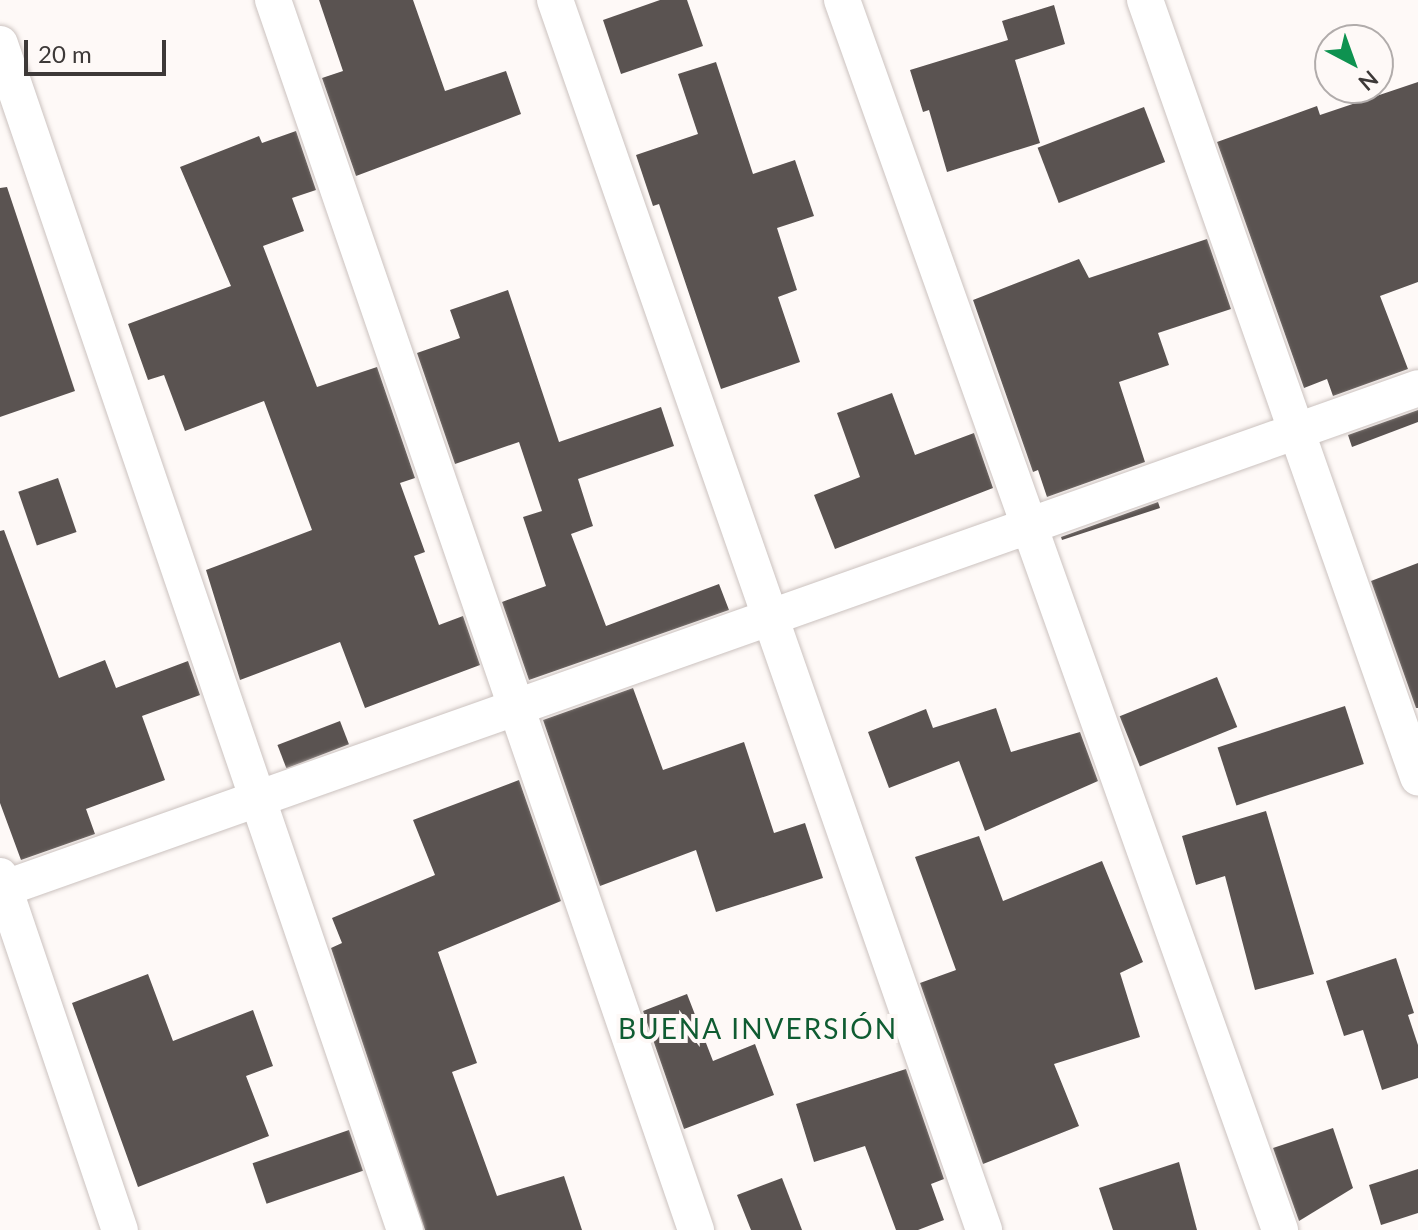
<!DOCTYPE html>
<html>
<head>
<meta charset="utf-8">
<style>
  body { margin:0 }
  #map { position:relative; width:1418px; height:1230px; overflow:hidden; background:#fef9f7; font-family:Lato,sans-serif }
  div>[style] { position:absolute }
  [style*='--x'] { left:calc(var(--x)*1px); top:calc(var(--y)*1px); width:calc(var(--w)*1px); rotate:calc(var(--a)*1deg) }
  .building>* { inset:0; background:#5a5351; transform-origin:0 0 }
  .roads { filter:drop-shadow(0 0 2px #cbc2bf) drop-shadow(0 0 2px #cbc2bf) }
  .street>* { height:36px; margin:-18px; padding:0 18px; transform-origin:18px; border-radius:18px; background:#fff }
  span { translate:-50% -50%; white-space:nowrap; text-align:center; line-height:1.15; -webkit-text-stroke:8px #fef9f7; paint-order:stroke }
  .neighbourhood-label { font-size:28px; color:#0f5c32; letter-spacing:2px }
  .north { position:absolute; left:1314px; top:24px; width:80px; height:80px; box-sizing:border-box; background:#fef9f7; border:2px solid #b1acab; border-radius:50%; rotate:139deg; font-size:22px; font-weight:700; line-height:32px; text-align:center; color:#3d3938 }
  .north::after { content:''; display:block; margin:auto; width:28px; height:36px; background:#0e9250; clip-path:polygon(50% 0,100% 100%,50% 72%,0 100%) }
  .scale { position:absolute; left:24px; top:40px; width:142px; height:36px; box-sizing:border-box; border:4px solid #3d3938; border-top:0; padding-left:10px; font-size:24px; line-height:28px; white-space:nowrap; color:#3d3938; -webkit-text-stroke:6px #fef9f7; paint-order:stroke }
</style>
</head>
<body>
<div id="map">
  <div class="building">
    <div style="clip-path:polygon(319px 0,413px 0,445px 91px,506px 71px,521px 114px,356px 176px,322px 78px,343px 71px)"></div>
    <div style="clip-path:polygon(660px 0,687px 0,703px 46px,621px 74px,603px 20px)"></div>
    <div style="clip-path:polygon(1054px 5px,1065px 44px,1015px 60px,1040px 143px,947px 172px,929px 110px,923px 112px,910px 70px,1008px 40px,1002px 21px)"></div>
    <div style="clip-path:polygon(716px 62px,753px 174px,795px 160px,814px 216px,777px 228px,797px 290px,778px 297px,800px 362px,721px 389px,659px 204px,653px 206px,636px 155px,698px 134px,678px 74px)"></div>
    <div style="clip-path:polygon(1418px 82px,1418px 282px,1380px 296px,1408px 369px,1333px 396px,1327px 379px,1304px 388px,1217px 142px,1317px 106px,1320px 115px)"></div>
    <div style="left:1144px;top:107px;width:59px;height:114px;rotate:69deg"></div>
    <div style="clip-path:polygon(296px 131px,316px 190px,292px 198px,304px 231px,263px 246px,317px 387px,377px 367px,415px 478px,400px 483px,425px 552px,414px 556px,439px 625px,463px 616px,480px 665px,365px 708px,340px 642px,240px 680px,206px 570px,312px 530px,264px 401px,185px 431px,164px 375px,148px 380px,128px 324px,231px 286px,180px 167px,259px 136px,262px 143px)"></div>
    <div style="clip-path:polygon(7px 187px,75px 391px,0 417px,0 188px)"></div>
    <div style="clip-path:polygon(1207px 239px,1231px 309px,1158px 333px,1169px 365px,1119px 382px,1145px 462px,1047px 497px,1038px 470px,1033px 472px,973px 300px,1079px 259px,1089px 278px)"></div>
    <div style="clip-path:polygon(508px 290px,559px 442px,661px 407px,674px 446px,578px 479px,593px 526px,571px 534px,606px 626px,719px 584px,729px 610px,529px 680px,502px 602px,546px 586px,523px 517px,542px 511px,519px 442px,455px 464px,417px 353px,460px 338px,450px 310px)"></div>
    <div style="clip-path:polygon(892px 393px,915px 455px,974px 433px,993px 488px,835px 549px,814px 495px,860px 477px,837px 413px)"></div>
    <div style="clip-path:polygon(1418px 410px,1418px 422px,1352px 447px,1348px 435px)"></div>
    <div style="left:58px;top:478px;width:57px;height:42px;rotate:71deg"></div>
    <div style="clip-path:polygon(1158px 502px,1160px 508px,1062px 540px,1061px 537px)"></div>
    <div style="clip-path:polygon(4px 530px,59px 678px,105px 660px,116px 688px,188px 661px,200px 695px,142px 716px,165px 780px,86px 809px,95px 834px,21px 860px,0 803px,0 531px)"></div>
    <div style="clip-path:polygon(1418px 563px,1418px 708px,1416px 708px,1371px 581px)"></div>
    <div style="left:1217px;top:677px;width:54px;height:105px;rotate:68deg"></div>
    <div style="clip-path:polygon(633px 688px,663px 770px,744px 742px,774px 833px,805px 823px,823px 878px,716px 912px,696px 850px,600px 886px,543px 720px)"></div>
    <div style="left:1345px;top:706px;width:61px;height:134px;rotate:72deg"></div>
    <div style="clip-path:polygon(996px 708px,1011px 752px,1080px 732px,1098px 781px,985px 831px,959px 761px,889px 788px,868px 732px,926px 709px,933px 728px)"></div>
    <div style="left:340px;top:721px;width:25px;height:67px;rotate:69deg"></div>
    <div style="clip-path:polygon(519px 780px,561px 901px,438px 952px,477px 1063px,452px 1072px,497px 1196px,564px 1176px,582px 1230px,425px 1230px,331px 948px,342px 943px,332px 918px,435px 875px,413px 820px)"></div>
    <div style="clip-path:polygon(1266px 811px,1314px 974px,1255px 990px,1225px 876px,1196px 885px,1182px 836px)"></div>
    <div style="clip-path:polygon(979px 836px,1003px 901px,1102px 861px,1143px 962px,1120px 973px,1140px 1037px,1054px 1064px,1079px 1126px,983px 1164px,920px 983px,956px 970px,915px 857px)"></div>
    <div style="clip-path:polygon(1396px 958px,1414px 1013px,1408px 1015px,1418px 1045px,1418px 1078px,1382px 1090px,1363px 1030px,1344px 1036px,1326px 981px)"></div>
    <div style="clip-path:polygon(148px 974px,173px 1041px,253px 1010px,273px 1066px,246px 1076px,269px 1136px,138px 1187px,72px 1003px)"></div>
    <div style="clip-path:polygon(687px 994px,713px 1061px,755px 1044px,774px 1095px,684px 1129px,643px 1011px)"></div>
    <div style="clip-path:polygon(906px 1069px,944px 1179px,931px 1184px,944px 1220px,918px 1230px,896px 1230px,865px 1146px,814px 1162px,796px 1104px)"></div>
    <div style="clip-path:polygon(1333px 1128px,1353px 1188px,1299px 1221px,1273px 1148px)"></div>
    <div style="left:349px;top:1130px;width:43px;height:102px;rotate:71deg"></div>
    <div style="clip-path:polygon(1179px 1162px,1197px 1230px,1113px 1230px,1099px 1188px)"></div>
    <div style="clip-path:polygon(1418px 1169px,1418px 1213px,1381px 1225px,1369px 1185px)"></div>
    <div style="clip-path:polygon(782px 1178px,802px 1230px,751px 1230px,737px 1195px)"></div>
  </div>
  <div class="roads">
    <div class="street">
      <div style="--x:273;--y:0;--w:1301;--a:71.02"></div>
      <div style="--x:555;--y:0;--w:1303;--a:70.77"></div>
      <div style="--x:842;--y:0;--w:1306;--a:70.4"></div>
      <div style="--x:1145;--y:0;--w:824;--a:70.64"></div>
      <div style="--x:0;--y:44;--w:1253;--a:71.15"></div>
      <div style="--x:0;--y:876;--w:374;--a:71.3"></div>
      <div style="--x:0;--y:890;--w:1504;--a:-19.49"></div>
    </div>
  </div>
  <div class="neighbourhood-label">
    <span style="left:758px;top:1028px">BUENA INVERSIÓN</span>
  </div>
  <div class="north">N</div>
  <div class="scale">20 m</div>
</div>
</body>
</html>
